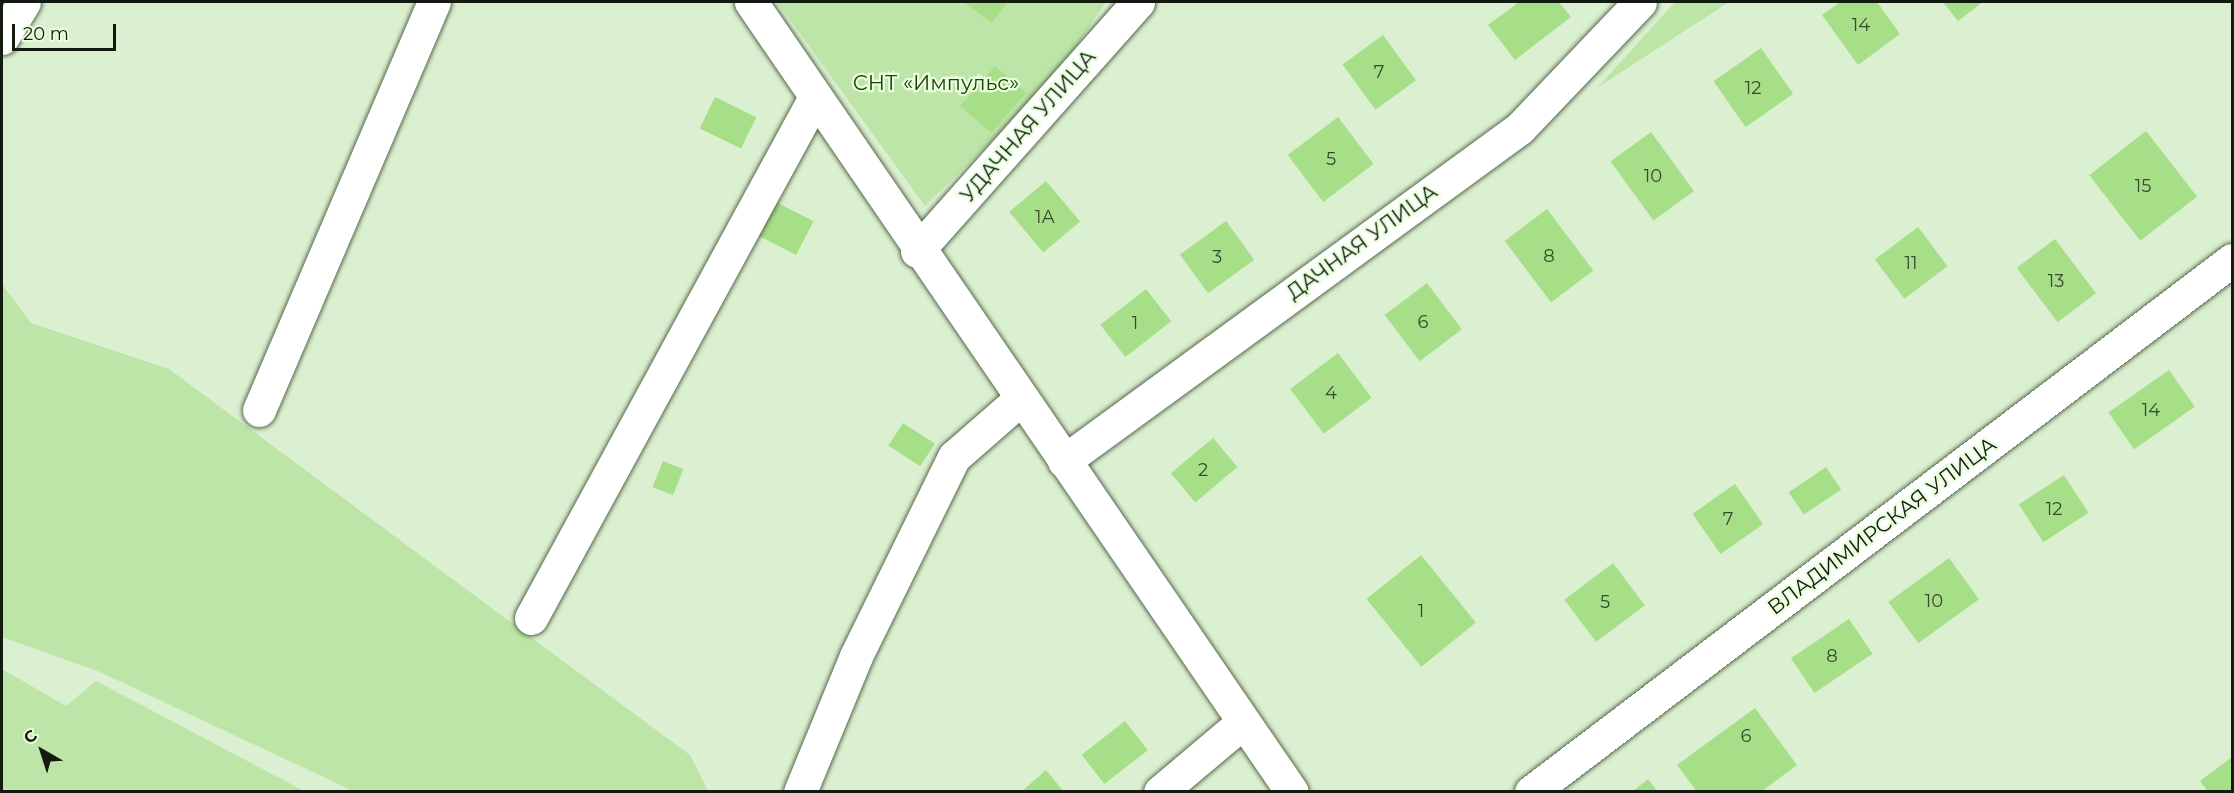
<!DOCTYPE html>
<html>
<head>
<meta charset="utf-8">
<style>
  body { margin:0 }
  #map { position:relative; width:2234px; height:793px; overflow:hidden; background:#dbf0d0; font-family:Montserrat,sans-serif }
  div>[style] { position:absolute }
  [style*='--x'] { left:calc(var(--x)*1px); top:calc(var(--y)*1px); width:calc(var(--w)*1px); rotate:calc(var(--a)*1deg) }
  .green>* { inset:0; background:#bde5a8 }
  .building>* { inset:0; background:#a7df89; transform-origin:0 0 }
  .roads { filter:drop-shadow(0 0 2px #55684c) drop-shadow(0 0 2px #55684c) }
  .minor>* { height:33px; margin:-16.5px; padding:0 16.5px; transform-origin:16.5px; border-radius:16.5px; background:#fff }
  span { translate:-50% -50%; white-space:nowrap; text-align:center; line-height:1.15; -webkit-text-stroke:4.5px #e8fedd; paint-order:stroke }
  .number-label { font-size:18px; color:#384b2e }
  .number-label span { -webkit-text-stroke-width:0 }
  .park-label { font-size:21px; color:#204205 }
  .street-label { font-size:21px; color:#131a0f }
  .frame { position:absolute; inset:0; border:3px solid #131a0f; pointer-events:none }
  .north { position:absolute; left:12px; top:721px; width:60px; height:60px; -webkit-text-stroke:4px #e8fedd; paint-order:stroke; rotate:321deg; font-size:16px; font-weight:700; line-height:24px; text-align:center; color:#131a0f }
  .north::after { content:''; display:block; margin:auto; width:21px; height:27px; background:#131a0f; clip-path:polygon(50% 0,100% 100%,50% 72%,0 100%) }
  .scale { position:absolute; left:12px; top:24px; width:104px; height:27px; box-sizing:border-box; border:3px solid #131a0f; border-top:0; padding-left:8px; font-size:18px; line-height:21px; white-space:nowrap; color:#131a0f; -webkit-text-stroke:4px #e8fedd; paint-order:stroke }
</style>
</head>
<body>
<div id="map">
  <div class="green">
    <div style="clip-path:polygon(777px 2px,1106px 2px,1050px 84px,925px 206px)"></div>
    <div style="clip-path:polygon(1675px 2px,1729px 2px,1597px 88px)"></div>
    <div style="clip-path:polygon(2px 284px,31px 323px,169px 369px,690px 755px,708px 791px,353px 791px,100px 672px,2px 637px)"></div>
    <div style="clip-path:polygon(2px 669px,66px 706px,96px 681px,304px 791px,2px 791px)"></div>
  </div>
  <div class="building">
    <div style="clip-path:polygon(963px 2px,1008px 2px,992px 23px)"></div>
    <div style="clip-path:polygon(1519px 2px,1559px 2px,1571px 17px,1515px 60px,1488px 25px)"></div>
    <div style="clip-path:polygon(1840px 2px,1877px 2px,1900px 34px,1858px 65px,1822px 15px)"></div>
    <div style="clip-path:polygon(1943px 2px,1983px 2px,1958px 21px)"></div>
    <div style="left:1383px;top:35px;width:56px;height:50px;rotate:54deg"></div>
    <div style="left:1761px;top:48px;width:56px;height:58px;rotate:55deg"></div>
    <div style="left:995px;top:66px;width:41px;height:53px;rotate:41deg"></div>
    <div style="left:715px;top:97px;width:46px;height:35px;rotate:26deg"></div>
    <div style="left:1338px;top:117px;width:59px;height:63px;rotate:53deg"></div>
    <div style="left:2146px;top:131px;width:83px;height:72px;rotate:52deg"></div>
    <div style="left:1651px;top:132px;width:73px;height:50px;rotate:54deg"></div>
    <div style="left:1046px;top:181px;width:53px;height:48px;rotate:50deg"></div>
    <div style="left:768px;top:198px;width:51px;height:38px;rotate:27deg"></div>
    <div style="left:1547px;top:209px;width:77px;height:53px;rotate:53deg"></div>
    <div style="left:1226px;top:221px;width:48px;height:57px;rotate:54deg"></div>
    <div style="left:1918px;top:227px;width:49px;height:54px;rotate:53deg"></div>
    <div style="left:2055px;top:239px;width:68px;height:48px;rotate:53deg"></div>
    <div style="left:1427px;top:283px;width:58px;height:53px;rotate:53deg"></div>
    <div style="left:1146px;top:289px;width:41px;height:58px;rotate:52deg"></div>
    <div style="left:1338px;top:353px;width:56px;height:60px;rotate:53deg"></div>
    <div style="left:2169px;top:370px;width:45px;height:74px;rotate:55deg"></div>
    <div style="left:903px;top:423px;width:38px;height:27px;rotate:33deg"></div>
    <div style="left:1213px;top:438px;width:38px;height:55px;rotate:50deg"></div>
    <div style="left:663px;top:461px;width:22px;height:28px;rotate:22deg"></div>
    <div style="left:1826px;top:467px;width:27px;height:45px;rotate:56deg"></div>
    <div style="left:2064px;top:475px;width:45px;height:54px;rotate:57deg"></div>
    <div style="left:1735px;top:484px;width:49px;height:52px;rotate:55deg"></div>
    <div style="left:1421px;top:555px;width:87px;height:70px;rotate:51deg"></div>
    <div style="left:1949px;top:558px;width:51px;height:75px;rotate:54deg"></div>
    <div style="left:1613px;top:563px;width:53px;height:61px;rotate:53deg"></div>
    <div style="left:1849px;top:619px;width:42px;height:70px;rotate:56deg"></div>
    <div style="clip-path:polygon(1755px 708px,1797px 765px,1761px 792px,1697px 792px,1677px 765px)"></div>
    <div style="left:1125px;top:721px;width:37px;height:55px;rotate:52deg"></div>
    <div style="clip-path:polygon(2232px 757px,2232px 792px,2208px 792px,2200px 781px)"></div>
    <div style="clip-path:polygon(1046px 770px,1064px 792px,1021px 792px)"></div>
    <div style="clip-path:polygon(1648px 779px,1658px 792px,1632px 792px)"></div>
  </div>
  <div class="roads">
    <div class="minor">
      <div style="--x:751;--y:2;--w:957;--a:55.6"></div>
      <div style="--x:2;--y:38;--w:42;--a:-58.6"></div>
      <div style="--x:917;--y:251;--w:333;--a:-48.4"></div>
      <div style="--x:259;--y:410;--w:444;--a:-66.8"></div>
      <div style="--x:1064;--y:461;--w:565;--a:-36.14"></div>
      <div style="--x:1520;--y:128;--w:174;--a:-46.4"></div>
      <div style="--x:531;--y:618;--w:593;--a:-61.4"></div>
      <div style="--x:800;--y:792;--w:147;--a:-67.6"></div>
      <div style="--x:856;--y:656;--w:222;--a:-63.8"></div>
      <div style="--x:954;--y:457;--w:86;--a:-41.2"></div>
      <div style="--x:1160;--y:792;--w:107;--a:-40.1"></div>
      <div style="--x:1531;--y:792;--w:880;--a:-37.2"></div>
    </div>
  </div>
  <div class="number-label">
    <span style="left:1861px;top:25px">14</span>
    <span style="left:1379px;top:72px">7</span>
    <span style="left:1753px;top:88px">12</span>
    <span style="left:1331px;top:159px">5</span>
    <span style="left:1653px;top:176px">10</span>
    <span style="left:2143px;top:186px">15</span>
    <span style="left:1045px;top:217px">1А</span>
    <span style="left:1549px;top:256px">8</span>
    <span style="left:1217px;top:257px">3</span>
    <span style="left:1911px;top:263px">11</span>
    <span style="left:2056px;top:281px">13</span>
    <span style="left:1423px;top:322px">6</span>
    <span style="left:1135px;top:323px">1</span>
    <span style="left:1331px;top:393px">4</span>
    <span style="left:2151px;top:410px">14</span>
    <span style="left:1203px;top:470px">2</span>
    <span style="left:2054px;top:509px">12</span>
    <span style="left:1728px;top:519px">7</span>
    <span style="left:1934px;top:601px">10</span>
    <span style="left:1605px;top:602px">5</span>
    <span style="left:1421px;top:611px">1</span>
    <span style="left:1832px;top:656px">8</span>
    <span style="left:1746px;top:736px">6</span>
  </div>
  <div class="park-label">
    <span style="left:936px;top:83px">СНТ «Импульс»</span>
  </div>
  <div class="street-label">
    <span style="left:1028px;top:126px;rotate:-49deg">УДАЧНАЯ УЛИЦА</span>
    <span style="left:1362px;top:242px;rotate:-36deg">ДАЧНАЯ УЛИЦА</span>
    <span style="left:1882px;top:526px;rotate:-37deg">ВЛАДИМИРСКАЯ УЛИЦА</span>
  </div>
  <div class="frame"></div>
  <div class="north">С</div>
  <div class="scale">20 m</div>
</div>
</body>
</html>
